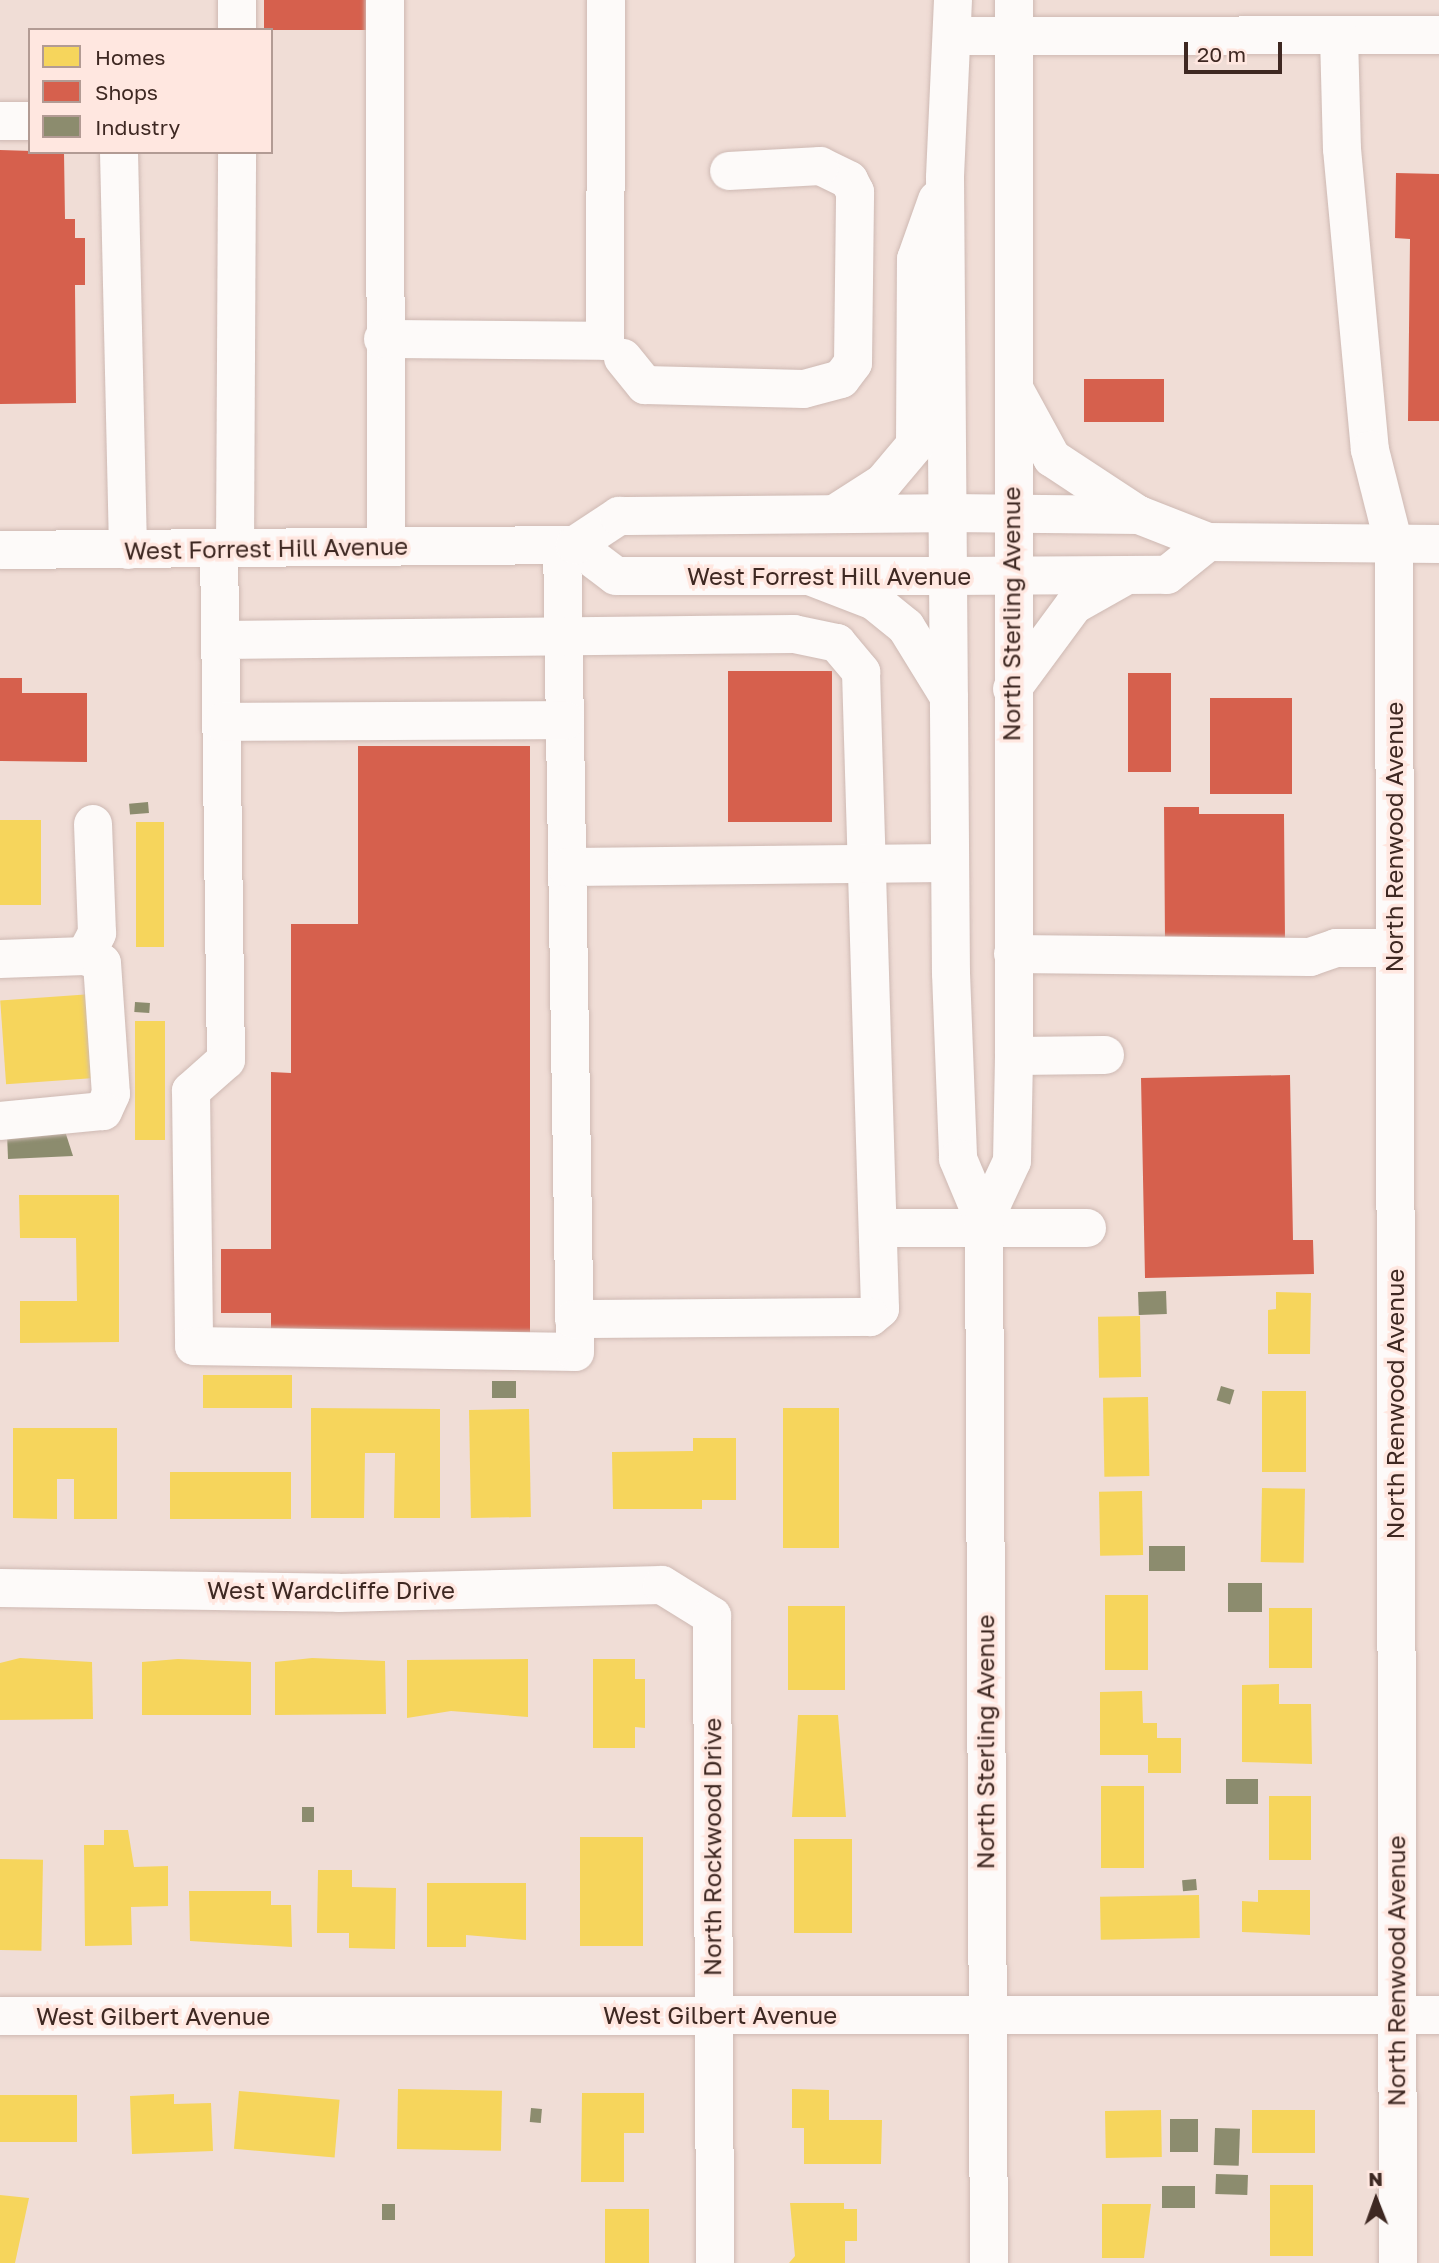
<!DOCTYPE html>
<html>
<head>
<meta charset="utf-8">
<style>
  body { margin:0 }
  #map { position:relative; width:1439px; height:2263px; overflow:hidden; background:#f0ddd6; font-family:"Golos Text",sans-serif }
  div>[style] { position:absolute }
  [style*='--x'] { left:calc(var(--x)*1px); top:calc(var(--y)*1px); width:calc(var(--w)*1px); rotate:calc(var(--a)*1deg) }
  .homes>* { inset:0; background:#f6d55c; transform-origin:0 0 }
  .shops>* { inset:0; background:#d6604d; transform-origin:0 0 }
  .industry>* { inset:0; background:#8c8c6e; transform-origin:0 0 }
  .roads { filter:drop-shadow(0 0 2px #ceb9b3) drop-shadow(0 0 2px #ceb9b3) }
  .minor>* { height:38px; margin:-19px; padding:0 19px; transform-origin:19px; border-radius:19px; background:#fdfaf9 }
  .major>* { height:38px; margin:-19px; padding:0 19px; transform-origin:19px; border-radius:19px; background:#fdfaf9 }
  span { translate:-50% -50%; white-space:nowrap; text-align:center; line-height:1.15; -webkit-text-stroke:7px #ffe7e0; paint-order:stroke }
  .street-label { font-size:24px; color:#3e2822 }
  .legend { position:absolute; left:28px; top:28px; width:245px; height:126px; box-sizing:border-box; background:#ffe7e0; border:2px solid #b29b94; margin:0; padding:9px 12px; list-style:none; font-size:21px; color:#3e2822 }
  .legend li { display:flex; align-items:center; gap:14px; height:35px }
  .legend b { width:35px; border:2px solid #b29b94 }
  .north { position:absolute; left:1341px; top:2165px; width:70px; height:70px; -webkit-text-stroke:5px #ffe7e0; paint-order:stroke; rotate:359deg; font-size:19px; font-weight:700; line-height:28px; text-align:center; color:#3e2822 }
  .north::after { content:''; display:block; margin:auto; width:24px; height:32px; background:#3e2822; clip-path:polygon(50% 0,100% 100%,50% 72%,0 100%) }
  .scale { position:absolute; left:1184px; top:42px; width:98px; height:32px; box-sizing:border-box; border:4px solid #3e2822; border-top:0; padding-left:9px; font-size:21px; line-height:24px; white-space:nowrap; color:#3e2822; -webkit-text-stroke:5px #ffe7e0; paint-order:stroke }
</style>
</head>
<body>
<div id="map">
  <div class="homes">
    <div style="left:0;top:820px;width:41px;height:85px"></div>
    <div style="left:136px;top:822px;width:28px;height:125px"></div>
    <div style="left:92px;top:994px;width:84px;height:92px;rotate:86deg"></div>
    <div style="left:135px;top:1021px;width:30px;height:119px"></div>
    <div style="clip-path:polygon(19px 1195px,119px 1195px,119px 1342px,20px 1343px,20px 1301px,77px 1301px,76px 1238px,20px 1238px)"></div>
    <div style="clip-path:polygon(1276px 1292px,1311px 1293px,1310px 1354px,1268px 1354px,1268px 1310px,1276px 1309px)"></div>
    <div style="left:1140px;top:1316px;width:61px;height:42px;rotate:89deg"></div>
    <div style="left:292px;top:1375px;width:33px;height:89px;rotate:90deg"></div>
    <div style="left:1262px;top:1391px;width:44px;height:81px"></div>
    <div style="left:1148px;top:1397px;width:79px;height:45px;rotate:89deg"></div>
    <div style="clip-path:polygon(311px 1408px,440px 1409px,440px 1518px,394px 1518px,395px 1453px,365px 1453px,364px 1518px,311px 1518px)"></div>
    <div style="left:783px;top:1408px;width:56px;height:140px"></div>
    <div style="left:529px;top:1409px;width:108px;height:60px;rotate:89deg"></div>
    <div style="clip-path:polygon(13px 1428px,117px 1428px,117px 1519px,74px 1519px,74px 1479px,57px 1479px,57px 1519px,13px 1518px)"></div>
    <div style="clip-path:polygon(693px 1438px,736px 1438px,736px 1500px,702px 1500px,702px 1509px,613px 1509px,612px 1452px,693px 1451px)"></div>
    <div style="left:291px;top:1472px;width:47px;height:121px;rotate:90deg"></div>
    <div style="left:1262px;top:1488px;width:43px;height:74px;rotate:1deg"></div>
    <div style="left:1142px;top:1491px;width:64px;height:43px;rotate:89deg"></div>
    <div style="left:1105px;top:1595px;width:43px;height:75px"></div>
    <div style="left:788px;top:1606px;width:57px;height:84px"></div>
    <div style="left:1269px;top:1608px;width:43px;height:60px"></div>
    <div style="clip-path:polygon(20px 1658px,92px 1662px,93px 1719px,0 1720px,0 1663px)"></div>
    <div style="clip-path:polygon(312px 1658px,385px 1661px,386px 1714px,275px 1715px,275px 1662px)"></div>
    <div style="clip-path:polygon(178px 1659px,251px 1662px,251px 1715px,142px 1715px,142px 1662px)"></div>
    <div style="clip-path:polygon(528px 1659px,528px 1717px,451px 1711px,407px 1718px,407px 1660px)"></div>
    <div style="clip-path:polygon(593px 1659px,635px 1659px,635px 1679px,645px 1679px,645px 1728px,635px 1727px,635px 1748px,593px 1748px)"></div>
    <div style="clip-path:polygon(1279px 1684px,1279px 1704px,1311px 1704px,1312px 1764px,1242px 1762px,1242px 1685px)"></div>
    <div style="clip-path:polygon(1142px 1691px,1143px 1723px,1157px 1723px,1157px 1738px,1181px 1738px,1181px 1773px,1148px 1773px,1148px 1755px,1100px 1755px,1100px 1692px)"></div>
    <div style="clip-path:polygon(798px 1715px,838px 1715px,846px 1817px,792px 1817px)"></div>
    <div style="left:1101px;top:1786px;width:43px;height:82px"></div>
    <div style="left:1269px;top:1796px;width:42px;height:64px"></div>
    <div style="clip-path:polygon(104px 1830px,128px 1830px,134px 1867px,168px 1866px,168px 1906px,131px 1907px,132px 1945px,85px 1946px,84px 1845px,104px 1845px)"></div>
    <div style="left:580px;top:1837px;width:63px;height:109px"></div>
    <div style="left:794px;top:1839px;width:58px;height:94px"></div>
    <div style="left:0;top:1859px;width:43px;height:91px;rotate:1deg"></div>
    <div style="clip-path:polygon(318px 1870px,352px 1870px,352px 1887px,396px 1888px,395px 1949px,349px 1948px,349px 1933px,317px 1933px)"></div>
    <div style="clip-path:polygon(427px 1883px,526px 1883px,526px 1940px,466px 1935px,466px 1947px,427px 1947px)"></div>
    <div style="clip-path:polygon(1258px 1890px,1310px 1890px,1310px 1935px,1242px 1932px,1242px 1901px,1258px 1902px)"></div>
    <div style="clip-path:polygon(189px 1891px,271px 1891px,271px 1905px,291px 1905px,292px 1947px,190px 1941px)"></div>
    <div style="left:1199px;top:1895px;width:43px;height:99px;rotate:89deg"></div>
    <div style="left:398px;top:2089px;width:104px;height:60px;rotate:1deg"></div>
    <div style="clip-path:polygon(792px 2089px,829px 2090px,829px 2120px,882px 2120px,881px 2164px,804px 2164px,804px 2128px,792px 2128px)"></div>
    <div style="left:239px;top:2091px;width:101px;height:58px;rotate:5deg"></div>
    <div style="clip-path:polygon(582px 2093px,644px 2093px,644px 2133px,624px 2133px,624px 2182px,581px 2182px)"></div>
    <div style="clip-path:polygon(174px 2094px,174px 2104px,211px 2103px,213px 2151px,132px 2154px,130px 2096px)"></div>
    <div style="left:0;top:2095px;width:77px;height:47px"></div>
    <div style="left:1161px;top:2110px;width:47px;height:56px;rotate:89deg"></div>
    <div style="left:1252px;top:2110px;width:63px;height:43px"></div>
    <div style="left:1270px;top:2185px;width:43px;height:71px"></div>
    <div style="clip-path:polygon(0 2195px,29px 2198px,15px 2263px,0 2263px)"></div>
    <div style="clip-path:polygon(790px 2203px,844px 2203px,844px 2209px,857px 2209px,857px 2241px,845px 2241px,845px 2263px,789px 2263px,795px 2256px)"></div>
    <div style="clip-path:polygon(1102px 2204px,1151px 2204px,1144px 2258px,1102px 2258px)"></div>
    <div style="left:605px;top:2209px;width:44px;height:54px"></div>
  </div>
  <div class="shops">
    <div style="left:264px;top:0;width:103px;height:30px"></div>
    <div style="clip-path:polygon(0 150px,64px 152px,65px 219px,75px 219px,75px 238px,85px 238px,85px 285px,75px 285px,76px 403px,0 404px)"></div>
    <div style="clip-path:polygon(1396px 173px,1439px 174px,1439px 421px,1408px 421px,1410px 239px,1395px 238px)"></div>
    <div style="left:1084px;top:379px;width:80px;height:43px"></div>
    <div style="left:728px;top:671px;width:104px;height:151px"></div>
    <div style="left:1128px;top:673px;width:43px;height:99px"></div>
    <div style="clip-path:polygon(0 678px,22px 678px,22px 693px,87px 693px,87px 762px,0 761px)"></div>
    <div style="left:1292px;top:698px;width:96px;height:82px;rotate:90deg"></div>
    <div style="clip-path:polygon(358px 746px,530px 746px,530px 1333px,271px 1334px,271px 1313px,221px 1313px,221px 1249px,271px 1249px,271px 1072px,291px 1073px,291px 924px,358px 924px)"></div>
    <div style="clip-path:polygon(1164px 807px,1199px 807px,1199px 814px,1284px 814px,1285px 941px,1165px 942px)"></div>
    <div style="clip-path:polygon(1290px 1075px,1293px 1240px,1313px 1240px,1314px 1274px,1145px 1278px,1141px 1078px)"></div>
  </div>
  <div class="industry">
    <div style="left:148px;top:802px;width:11px;height:19px;rotate:85deg"></div>
    <div style="left:135px;top:1002px;width:15px;height:10px;rotate:4deg"></div>
    <div style="clip-path:polygon(64px 1128px,73px 1156px,8px 1159px,7px 1133px)"></div>
    <div style="left:1166px;top:1291px;width:23px;height:28px;rotate:88deg"></div>
    <div style="left:492px;top:1381px;width:24px;height:17px"></div>
    <div style="left:1221px;top:1386px;width:14px;height:15px;rotate:17deg"></div>
    <div style="left:1149px;top:1546px;width:36px;height:25px"></div>
    <div style="left:1228px;top:1583px;width:34px;height:29px"></div>
    <div style="left:1226px;top:1779px;width:32px;height:25px"></div>
    <div style="left:302px;top:1807px;width:12px;height:15px"></div>
    <div style="left:1196px;top:1879px;width:11px;height:14px;rotate:85deg"></div>
    <div style="left:531px;top:2108px;width:11px;height:14px;rotate:5deg"></div>
    <div style="left:1170px;top:2119px;width:28px;height:33px"></div>
    <div style="left:1215px;top:2128px;width:25px;height:37px;rotate:2deg"></div>
    <div style="left:1216px;top:2174px;width:32px;height:20px;rotate:2deg"></div>
    <div style="left:1162px;top:2186px;width:33px;height:22px"></div>
    <div style="left:382px;top:2204px;width:13px;height:16px"></div>
  </div>
  <div class="roads">
    <div class="minor">
      <div style="--x:385;--y:0;--w:547;--a:89.9"></div>
      <div style="--x:237;--y:30;--w:30;--a:-90"></div>
      <div style="--x:953;--y:36;--w:486;--a:-0.1"></div>
      <div style="--x:1339;--y:36;--w:113;--a:88.5"></div>
      <div style="--x:1342;--y:149;--w:302;--a:84.7"></div>
      <div style="--x:1370;--y:450;--w:98;--a:75.8"></div>
      <div style="--x:1394;--y:545;--w:1718;--a:89.87"></div>
      <div style="--x:0;--y:121;--w:30;--a:0"></div>
      <div style="--x:119;--y:152;--w:398;--a:88.7"></div>
      <div style="--x:383;--y:339;--w:222;--a:0.5"></div>
      <div style="--x:605;--y:341;--w:341;--a:-89.8"></div>
      <div style="--x:623;--y:358;--w:35;--a:51"></div>
      <div style="--x:645;--y:385;--w:159;--a:1.4"></div>
      <div style="--x:804;--y:389;--w:38;--a:-15"></div>
      <div style="--x:841;--y:379;--w:20;--a:-53"></div>
      <div style="--x:853;--y:363;--w:171;--a:-89.3"></div>
      <div style="--x:855;--y:192;--w:13;--a:-117"></div>
      <div style="--x:849;--y:180;--w:32;--a:-154"></div>
      <div style="--x:820;--y:166;--w:91;--a:176.9"></div>
      <div style="--x:575;--y:545;--w:51;--a:37.1"></div>
      <div style="--x:616;--y:576;--w:333;--a:0"></div>
      <div style="--x:219;--y:548;--w:512;--a:89.22"></div>
      <div style="--x:226;--y:1060;--w:47;--a:138.5"></div>
      <div style="--x:191;--y:1091;--w:255;--a:89.3"></div>
      <div style="--x:194;--y:1346;--w:381;--a:0.9"></div>
      <div style="--x:575;--y:1352;--w:807;--a:-90.92"></div>
      <div style="--x:235;--y:548;--w:396;--a:-89.7"></div>
      <div style="--x:0;--y:550;--w:575;--a:-0.5"></div>
      <div style="--x:575;--y:545;--w:53;--a:-33.4"></div>
      <div style="--x:619;--y:516;--w:329;--a:-0.5"></div>
      <div style="--x:221;--y:640;--w:573;--a:-0.6"></div>
      <div style="--x:794;--y:634;--w:44;--a:11.8"></div>
      <div style="--x:837;--y:643;--w:38;--a:50"></div>
      <div style="--x:861;--y:672;--w:637;--a:88.29"></div>
      <div style="--x:880;--y:1309;--w:13;--a:141"></div>
      <div style="--x:870;--y:1317;--w:296;--a:179.6"></div>
      <div style="--x:222;--y:722;--w:343;--a:-0.3"></div>
      <div style="--x:567;--y:867;--w:383;--a:-0.6"></div>
      <div style="--x:1013;--y:954;--w:297;--a:0.6"></div>
      <div style="--x:1310;--y:957;--w:28;--a:-19"></div>
      <div style="--x:1336;--y:948;--w:58;--a:0"></div>
      <div style="--x:85;--y:956;--w:26;--a:-62"></div>
      <div style="--x:97;--y:933;--w:109;--a:-92.1"></div>
      <div style="--x:0;--y:959;--w:85;--a:-2"></div>
      <div style="--x:85;--y:956;--w:18;--a:22"></div>
      <div style="--x:102;--y:963;--w:131;--a:86.1"></div>
      <div style="--x:111;--y:1094;--w:19;--a:115"></div>
      <div style="--x:103;--y:1111;--w:103;--a:174.5"></div>
      <div style="--x:1014;--y:1056;--w:91;--a:-0.6"></div>
      <div style="--x:882;--y:1228;--w:205;--a:0"></div>
      <div style="--x:0;--y:1588;--w:339;--a:0.8"></div>
      <div style="--x:339;--y:1593;--w:323;--a:-1.4"></div>
      <div style="--x:662;--y:1585;--w:59;--a:31.8"></div>
      <div style="--x:712;--y:1616;--w:647;--a:89.73"></div>
      <div style="--x:0;--y:2016;--w:1439;--a:-0.04"></div>
    </div>
    <div class="major">
      <div style="--x:953;--y:0;--w:178;--a:92.6"></div>
      <div style="--x:945;--y:178;--w:795;--a:89.57"></div>
      <div style="--x:951;--y:973;--w:186;--a:87.8"></div>
      <div style="--x:958;--y:1159;--w:67;--a:67.2"></div>
      <div style="--x:984;--y:1221;--w:1042;--a:89.73"></div>
      <div style="--x:1016;--y:392;--w:75;--a:61.4"></div>
      <div style="--x:1052;--y:458;--w:102;--a:33.4"></div>
      <div style="--x:836;--y:513;--w:56;--a:-32.6"></div>
      <div style="--x:883;--y:483;--w:50;--a:-49.9"></div>
      <div style="--x:915;--y:445;--w:186;--a:-89.7"></div>
      <div style="--x:916;--y:259;--w:63;--a:-70.4"></div>
      <div style="--x:948;--y:513;--w:191;--a:0.6"></div>
      <div style="--x:1139;--y:515;--w:74;--a:21.4"></div>
      <div style="--x:1208;--y:542;--w:231;--a:0.5"></div>
      <div style="--x:949;--y:576;--w:218;--a:-0.3"></div>
      <div style="--x:1167;--y:575;--w:53;--a:-38.8"></div>
      <div style="--x:812;--y:577;--w:66;--a:21.2"></div>
      <div style="--x:874;--y:601;--w:41;--a:39.1"></div>
      <div style="--x:906;--y:627;--w:82;--a:58.4"></div>
      <div style="--x:1012;--y:689;--w:104;--a:-53.6"></div>
      <div style="--x:1074;--y:605;--w:55;--a:-29.4"></div>
      <div style="--x:984;--y:1221;--w:66;--a:-65"></div>
      <div style="--x:1012;--y:1161;--w:105;--a:-88.9"></div>
      <div style="--x:1014;--y:1056;--w:1056;--a:-90"></div>
    </div>
  </div>
  <div class="street-label">
    <span style="left:266px;top:548px;rotate:-1deg">West Forrest Hill Avenue</span>
    <span style="left:829px;top:576px">West Forrest Hill Avenue</span>
    <span style="left:1011px;top:614px;rotate:-90deg">North Sterling Avenue</span>
    <span style="left:1394px;top:837px;rotate:-90deg">North Renwood Avenue</span>
    <span style="left:1395px;top:1404px;rotate:-90deg">North Renwood Avenue</span>
    <span style="left:331px;top:1590px">West Wardcliffe Drive</span>
    <span style="left:985px;top:1742px;rotate:-90deg">North Sterling Avenue</span>
    <span style="left:712px;top:1847px;rotate:-90deg">North Rockwood Drive</span>
    <span style="left:1396px;top:1971px;rotate:-90deg">North Renwood Avenue</span>
    <span style="left:720px;top:2015px">West Gilbert Avenue</span>
    <span style="left:153px;top:2016px">West Gilbert Avenue</span>
  </div>
  <ul class="legend">
  <li><b style="height:19px;background:#f6d55c"></b>Homes</li>
  <li><b style="height:19px;background:#d6604d"></b>Shops</li>
  <li><b style="height:19px;background:#8c8c6e"></b>Industry</li>
  </ul>
  <div class="north">N</div>
  <div class="scale">20 m</div>
</div>
</body>
</html>
